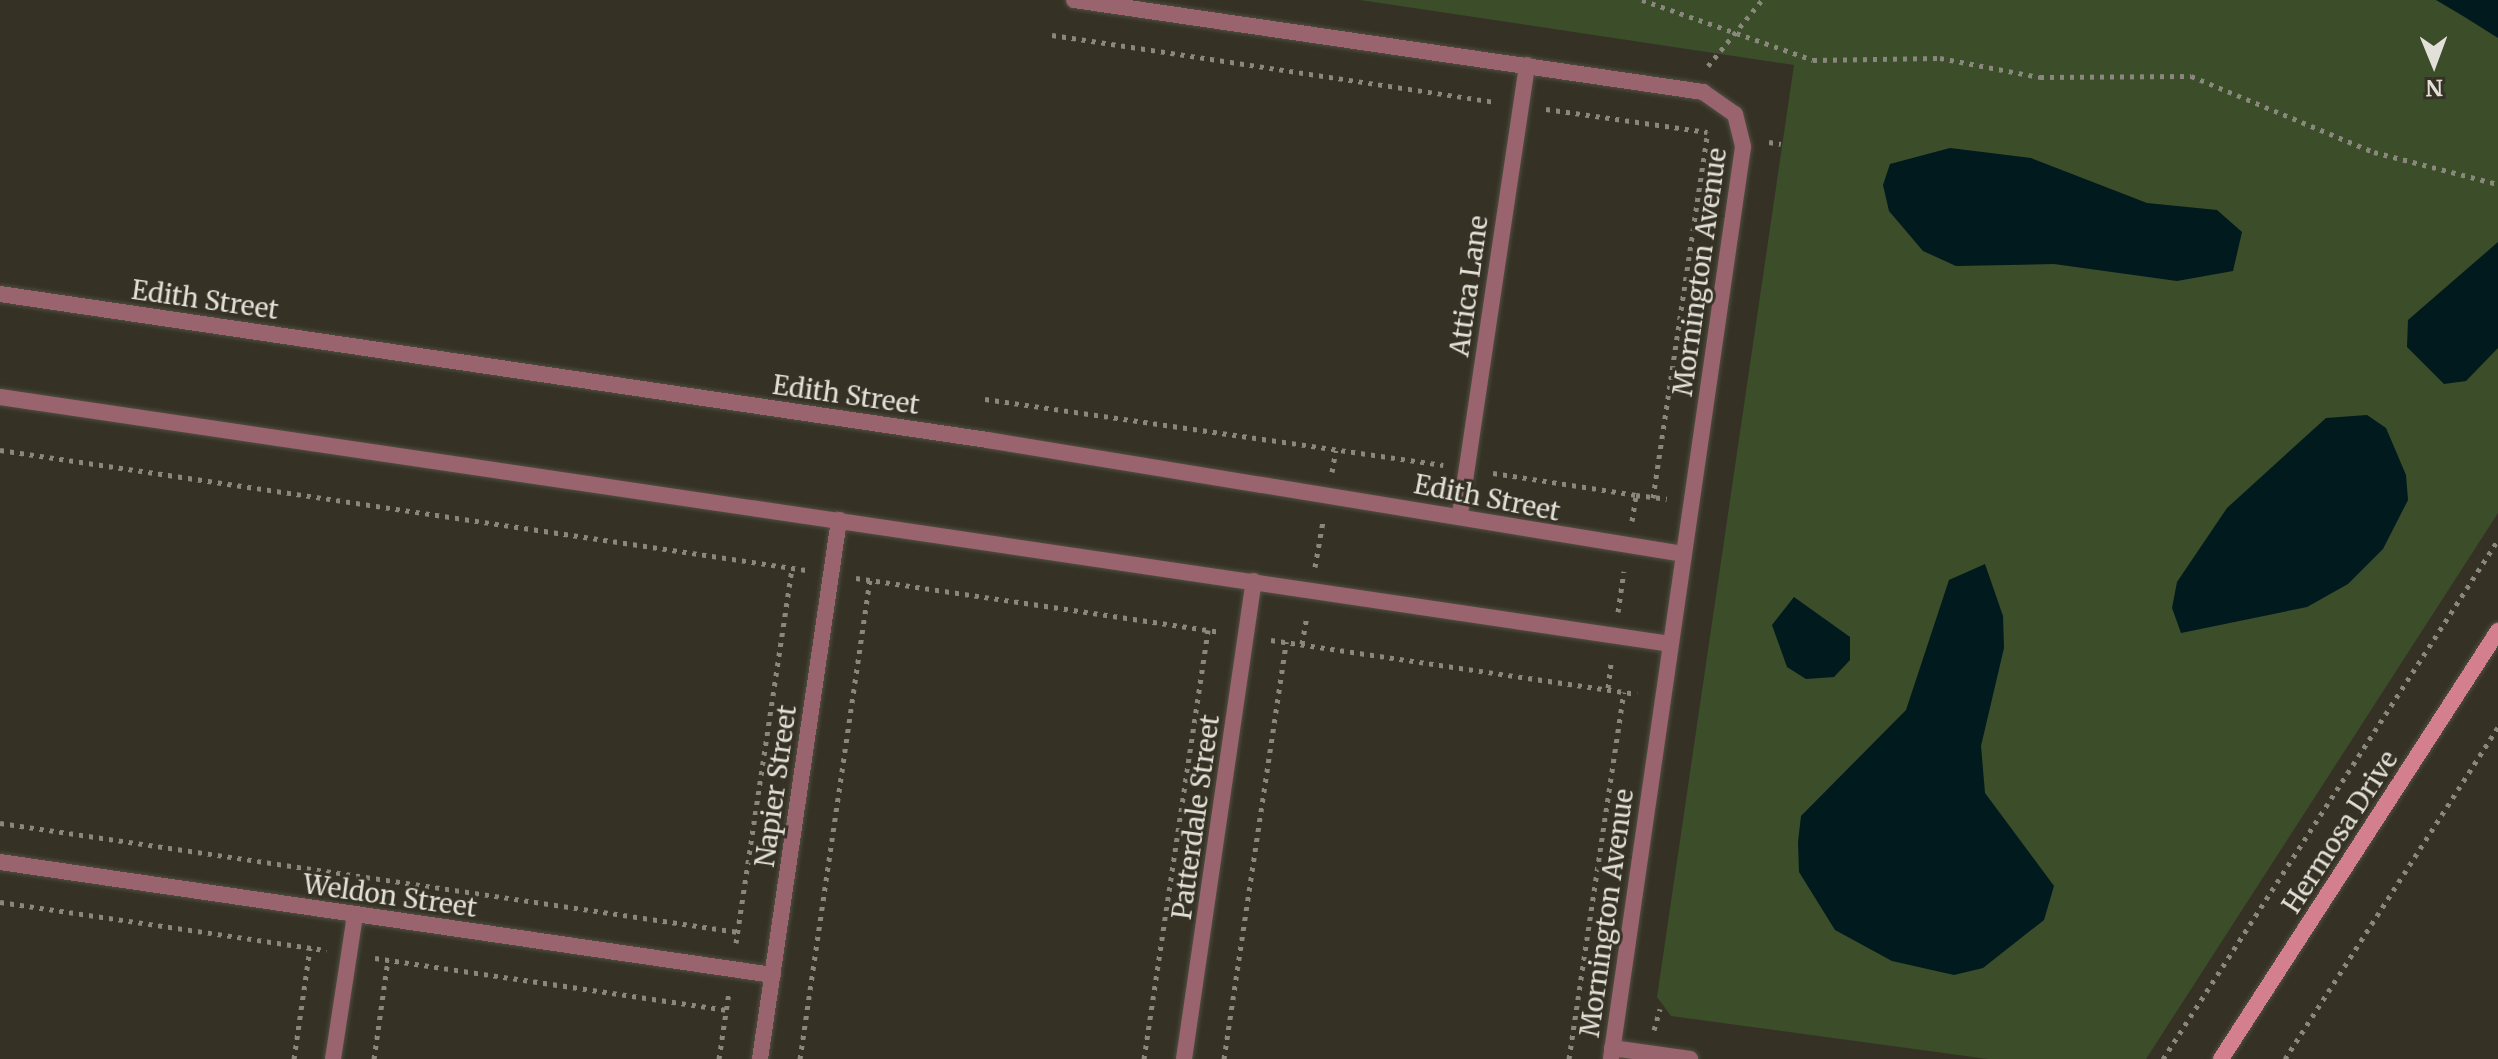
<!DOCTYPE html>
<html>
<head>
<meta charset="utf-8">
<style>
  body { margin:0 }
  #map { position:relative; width:2498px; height:1059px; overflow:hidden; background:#353225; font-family:Merriweather,serif }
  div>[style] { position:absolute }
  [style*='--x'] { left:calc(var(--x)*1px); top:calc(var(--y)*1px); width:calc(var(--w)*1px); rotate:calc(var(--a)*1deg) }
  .green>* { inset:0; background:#3b4d29 }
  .water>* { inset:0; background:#001a1e }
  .path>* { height:5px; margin-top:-2.5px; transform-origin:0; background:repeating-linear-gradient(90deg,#8a877d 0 4px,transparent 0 10px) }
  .roads { filter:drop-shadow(0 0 2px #514e42) drop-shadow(0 0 2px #514e42) }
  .lane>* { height:16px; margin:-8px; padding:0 8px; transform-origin:8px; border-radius:8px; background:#99646d }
  .street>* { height:16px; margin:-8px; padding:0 8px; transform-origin:8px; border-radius:8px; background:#99646d }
  .secondary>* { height:16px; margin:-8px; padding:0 8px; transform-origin:8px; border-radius:8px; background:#d37f8d }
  span { translate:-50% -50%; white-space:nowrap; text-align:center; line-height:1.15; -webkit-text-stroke:6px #353225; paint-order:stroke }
  .street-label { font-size:26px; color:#e2e0d8 }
  .north { position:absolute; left:2394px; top:24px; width:80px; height:80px; -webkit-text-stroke:6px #353225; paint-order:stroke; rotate:179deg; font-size:22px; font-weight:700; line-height:32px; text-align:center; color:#e2e0d8 }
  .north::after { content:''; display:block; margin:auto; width:28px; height:36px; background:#e2e0d8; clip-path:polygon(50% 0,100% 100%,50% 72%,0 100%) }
</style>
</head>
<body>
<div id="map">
  <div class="green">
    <div style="clip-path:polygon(1360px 0,2498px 0,2498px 513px,2146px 1059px,1988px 1059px,1671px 1016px,1657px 997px,1794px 65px)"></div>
  </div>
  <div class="water">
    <div style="clip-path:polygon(2436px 0,2498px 0,2498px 38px,2463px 16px)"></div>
    <div style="clip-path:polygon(1950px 148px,2031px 158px,2147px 203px,2217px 210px,2242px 232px,2233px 271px,2177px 281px,2054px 264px,1956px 266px,1923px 251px,1889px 211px,1883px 185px,1890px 164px)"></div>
    <div style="clip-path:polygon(2498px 242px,2498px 348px,2466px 381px,2444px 384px,2407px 347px,2408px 320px)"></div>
    <div style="clip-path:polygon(2367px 415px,2386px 428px,2406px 475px,2408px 500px,2383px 549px,2348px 584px,2307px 607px,2181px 633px,2172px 608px,2177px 582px,2227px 508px,2326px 418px)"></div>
    <div style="clip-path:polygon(1985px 564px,2003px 616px,2004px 648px,1981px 746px,1985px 793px,2054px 886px,2044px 920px,1983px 968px,1954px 975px,1892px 961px,1835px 930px,1799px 872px,1798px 842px,1801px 816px,1906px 710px,1949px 580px)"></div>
    <div style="clip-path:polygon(1794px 597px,1850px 637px,1850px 660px,1834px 677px,1806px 679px,1787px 667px,1772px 625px)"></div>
  </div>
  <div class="path">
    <div style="--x:1642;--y:0;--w:181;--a:19.3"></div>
    <div style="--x:1813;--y:60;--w:127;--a:-0.9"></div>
    <div style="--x:1940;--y:58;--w:102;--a:10.8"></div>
    <div style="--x:2040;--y:77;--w:151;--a:-0.4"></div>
    <div style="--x:2191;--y:76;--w:198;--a:22.6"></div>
    <div style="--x:2374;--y:152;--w:128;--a:14.5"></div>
    <div style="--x:1052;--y:35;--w:449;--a:8.6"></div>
    <div style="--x:1708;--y:66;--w:85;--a:-50.7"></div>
    <div style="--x:1546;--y:109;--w:163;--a:8.1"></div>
    <div style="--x:1769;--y:142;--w:12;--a:9"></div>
    <div style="--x:985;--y:399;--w:463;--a:8.2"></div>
    <div style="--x:0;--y:450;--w:815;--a:8.47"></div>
    <div style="--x:1332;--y:472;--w:22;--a:-80"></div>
    <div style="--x:1493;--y:473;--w:145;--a:8.7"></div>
    <div style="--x:1653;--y:498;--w:370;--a:-81.5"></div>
    <div style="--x:1632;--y:521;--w:26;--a:-81"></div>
    <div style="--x:1636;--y:495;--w:31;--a:7"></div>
    <div style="--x:1315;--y:567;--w:47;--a:-80.1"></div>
    <div style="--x:856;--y:578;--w:369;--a:8.4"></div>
    <div style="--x:1618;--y:612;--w:41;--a:-81.7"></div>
    <div style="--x:1271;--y:640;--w:370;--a:8.4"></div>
    <div style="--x:1302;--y:644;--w:28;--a:-80"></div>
    <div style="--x:1608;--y:688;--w:26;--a:-83"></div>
    <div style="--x:0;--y:823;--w:746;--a:8.4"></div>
    <div style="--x:0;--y:902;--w:330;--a:8.4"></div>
    <div style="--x:736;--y:943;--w:379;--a:-81.5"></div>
    <div style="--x:375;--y:958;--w:356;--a:8.4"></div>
    <div style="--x:1654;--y:1030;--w:22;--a:-74"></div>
    <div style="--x:294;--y:1059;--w:112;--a:-81.8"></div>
    <div style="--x:374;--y:1059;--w:100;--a:-82"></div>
    <div style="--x:719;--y:1059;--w:68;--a:-81.5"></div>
    <div style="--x:800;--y:1059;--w:484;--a:-81.7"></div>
    <div style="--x:1144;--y:1059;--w:434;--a:-81.5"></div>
    <div style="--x:1224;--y:1059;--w:422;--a:-81.5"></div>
    <div style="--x:1569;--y:1059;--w:371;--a:-81.5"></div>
    <div style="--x:2163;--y:1059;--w:618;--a:-57.16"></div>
    <div style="--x:2285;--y:1059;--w:394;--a:-57.3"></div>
  </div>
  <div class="roads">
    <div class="lane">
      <div style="--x:1460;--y:514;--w:454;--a:-81.5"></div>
    </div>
    <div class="street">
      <div style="--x:1074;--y:0;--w:636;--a:8.32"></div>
      <div style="--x:1703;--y:92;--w:39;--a:35"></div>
      <div style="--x:1735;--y:114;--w:34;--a:76"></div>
      <div style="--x:1743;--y:147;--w:922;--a:98.24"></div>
      <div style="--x:0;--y:294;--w:998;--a:8.41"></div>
      <div style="--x:987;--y:440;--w:705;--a:9.3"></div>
      <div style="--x:0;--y:397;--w:1688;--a:8.41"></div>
      <div style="--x:0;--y:862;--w:781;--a:8.32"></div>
      <div style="--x:1612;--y:1048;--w:79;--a:8"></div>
      <div style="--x:333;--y:1059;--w:146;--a:-81.3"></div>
      <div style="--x:760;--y:1059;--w:545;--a:-81.66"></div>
      <div style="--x:1184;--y:1059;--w:483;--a:-81.7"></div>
    </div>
    <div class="secondary">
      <div style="--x:2221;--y:1059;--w:510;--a:-57.09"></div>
    </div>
  </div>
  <div class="street-label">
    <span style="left:1700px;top:272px;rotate:-82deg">Mornington Avenue</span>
    <span style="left:1469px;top:286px;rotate:-82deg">Attica Lane</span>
    <span style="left:205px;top:300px;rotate:8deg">Edith Street</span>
    <span style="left:846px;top:395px;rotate:8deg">Edith Street</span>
    <span style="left:1487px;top:498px;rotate:11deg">Edith Street</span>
    <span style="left:776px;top:786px;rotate:-82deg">Napier Street</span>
    <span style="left:1196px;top:817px;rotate:-82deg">Patterdale Street</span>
    <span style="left:2340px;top:832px;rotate:-57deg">Hermosa Drive</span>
    <span style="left:390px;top:896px;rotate:8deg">Weldon Street</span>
    <span style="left:1607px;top:913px;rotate:-82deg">Mornington Avenue</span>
  </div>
  <div class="north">N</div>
</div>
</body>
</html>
